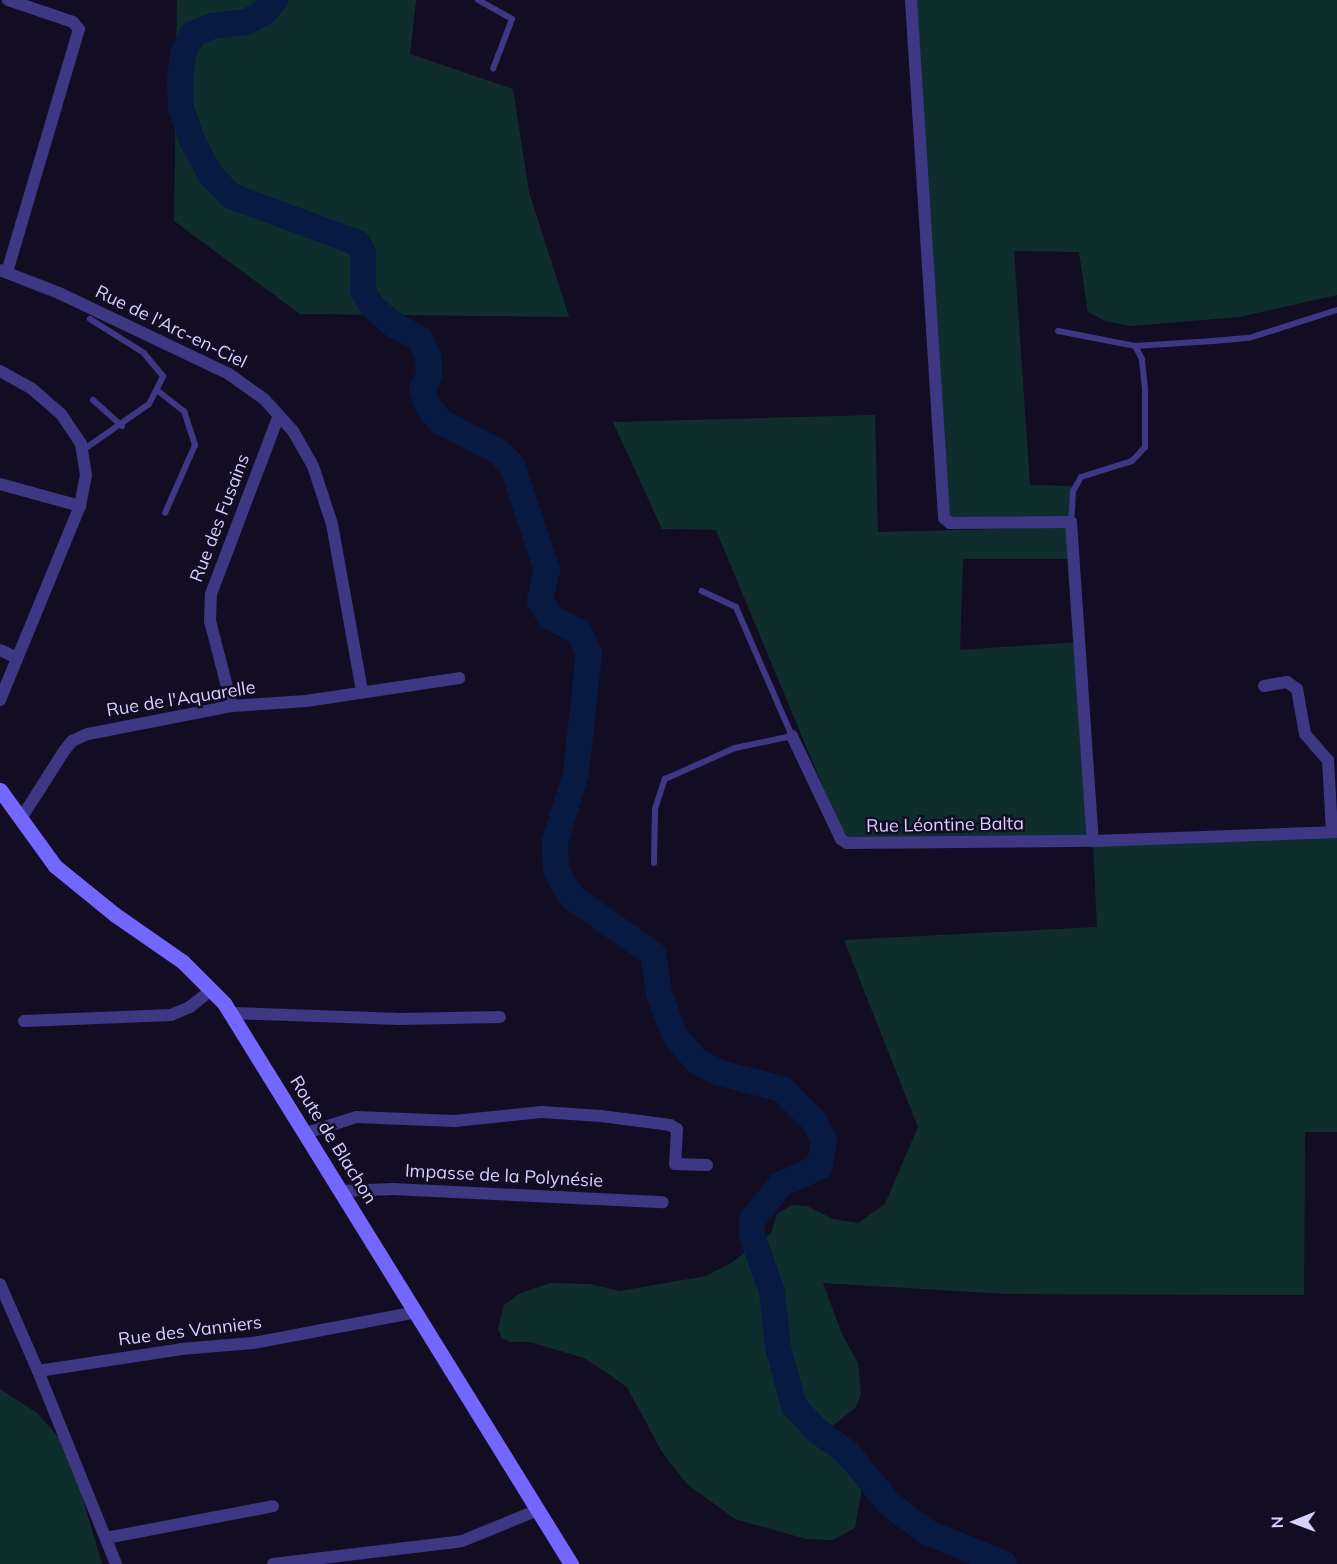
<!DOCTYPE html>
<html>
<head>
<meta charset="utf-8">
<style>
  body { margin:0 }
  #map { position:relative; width:1337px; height:1564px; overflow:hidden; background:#130d24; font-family:Mulish,sans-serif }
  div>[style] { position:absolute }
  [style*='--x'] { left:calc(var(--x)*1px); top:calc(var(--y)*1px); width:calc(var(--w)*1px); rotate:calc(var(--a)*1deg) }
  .green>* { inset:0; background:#102d2e }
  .river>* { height:26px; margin:-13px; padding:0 13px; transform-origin:13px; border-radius:13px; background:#081a42 }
  .lane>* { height:6px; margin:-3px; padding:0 3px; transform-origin:3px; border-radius:3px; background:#3e3784 }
  .street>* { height:12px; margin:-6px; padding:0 6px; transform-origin:6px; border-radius:6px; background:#3e3784 }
  .secondary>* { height:15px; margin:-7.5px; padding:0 7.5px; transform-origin:7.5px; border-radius:7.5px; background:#7467ff }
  span { translate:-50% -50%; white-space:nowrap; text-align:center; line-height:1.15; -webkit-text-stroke:5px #130d24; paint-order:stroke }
  .street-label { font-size:18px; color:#d8d0ff }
  .north { position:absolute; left:1265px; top:1492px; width:60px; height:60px; -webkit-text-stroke:4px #130d24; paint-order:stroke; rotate:269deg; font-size:16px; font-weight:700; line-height:24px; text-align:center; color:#d8d0ff }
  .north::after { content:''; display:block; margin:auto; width:21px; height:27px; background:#d8d0ff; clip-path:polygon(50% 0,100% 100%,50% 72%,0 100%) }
</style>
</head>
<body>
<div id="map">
  <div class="green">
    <div style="clip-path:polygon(177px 0,416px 0,410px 54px,513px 89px,529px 192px,569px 317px,300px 314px,174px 221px)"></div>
    <div style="clip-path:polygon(911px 0,1337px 0,1337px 295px,1239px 317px,1130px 326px,1105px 321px,1088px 312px,1079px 252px,1014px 251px,1030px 485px,1071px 486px,1071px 522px,950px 523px)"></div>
    <div style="clip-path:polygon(875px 415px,878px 532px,1072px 527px,1074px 559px,963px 559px,960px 650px,1079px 642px,1093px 841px,1337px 832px,1337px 1132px,1305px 1132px,1304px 1295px,1007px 1294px,823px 1283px,842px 1334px,858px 1363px,861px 1394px,856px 1407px,830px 1428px,828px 1446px,862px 1488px,855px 1528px,833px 1540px,806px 1539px,735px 1519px,687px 1484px,662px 1452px,627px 1387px,610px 1375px,584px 1358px,530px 1342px,510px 1342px,502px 1338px,498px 1329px,504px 1305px,519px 1294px,550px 1283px,589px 1284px,620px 1291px,706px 1276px,731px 1263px,771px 1233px,777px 1214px,792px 1205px,807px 1206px,833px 1219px,858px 1223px,885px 1204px,918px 1127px,844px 940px,1097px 927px,1093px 841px,850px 838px,841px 830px,716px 530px,662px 529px,613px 422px)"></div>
    <div style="clip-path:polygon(0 1389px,37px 1413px,60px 1439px,74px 1469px,102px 1564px,0 1564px)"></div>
  </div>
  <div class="river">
    <div style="--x:275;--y:0;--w:16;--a:130"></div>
    <div style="--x:265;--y:12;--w:21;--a:152"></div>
    <div style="--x:246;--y:22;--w:34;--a:173"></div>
    <div style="--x:212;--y:26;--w:21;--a:157"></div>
    <div style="--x:193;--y:34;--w:22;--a:117"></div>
    <div style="--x:183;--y:54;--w:26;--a:97"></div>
    <div style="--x:180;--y:80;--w:28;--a:88"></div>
    <div style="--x:181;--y:108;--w:34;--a:71"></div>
    <div style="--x:192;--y:140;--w:38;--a:62"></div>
    <div style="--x:210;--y:174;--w:30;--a:46"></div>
    <div style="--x:231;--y:196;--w:135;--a:20.3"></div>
    <div style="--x:358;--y:243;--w:11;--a:63"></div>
    <div style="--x:363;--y:253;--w:38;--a:90"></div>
    <div style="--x:363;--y:291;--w:17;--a:59"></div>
    <div style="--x:372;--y:306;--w:29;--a:41"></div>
    <div style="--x:394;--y:325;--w:30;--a:28"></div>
    <div style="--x:420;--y:339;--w:19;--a:65"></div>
    <div style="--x:428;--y:356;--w:20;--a:87"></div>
    <div style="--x:429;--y:376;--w:15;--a:118"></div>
    <div style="--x:422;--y:389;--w:18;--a:71"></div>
    <div style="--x:428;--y:406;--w:21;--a:51"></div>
    <div style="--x:441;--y:422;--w:65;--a:27.3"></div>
    <div style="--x:499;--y:452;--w:18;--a:45"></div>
    <div style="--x:512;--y:465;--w:111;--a:71.6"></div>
    <div style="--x:547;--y:570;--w:32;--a:103"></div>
    <div style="--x:540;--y:601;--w:19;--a:58"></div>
    <div style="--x:550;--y:617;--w:33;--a:27"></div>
    <div style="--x:579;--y:632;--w:23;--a:65"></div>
    <div style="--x:589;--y:653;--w:121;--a:96.2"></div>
    <div style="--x:576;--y:773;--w:72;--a:106.9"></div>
    <div style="--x:555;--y:842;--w:26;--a:88"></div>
    <div style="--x:556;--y:868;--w:17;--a:66"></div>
    <div style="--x:563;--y:884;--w:17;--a:54"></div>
    <div style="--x:573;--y:898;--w:98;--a:35"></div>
    <div style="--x:653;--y:954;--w:39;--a:81"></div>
    <div style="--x:659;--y:993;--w:44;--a:69.9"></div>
    <div style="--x:674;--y:1034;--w:35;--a:50"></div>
    <div style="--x:697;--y:1061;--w:26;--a:28"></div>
    <div style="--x:720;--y:1073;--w:64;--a:14.5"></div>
    <div style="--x:782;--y:1089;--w:45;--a:45"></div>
    <div style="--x:814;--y:1121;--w:21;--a:62"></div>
    <div style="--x:824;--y:1140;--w:27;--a:100"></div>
    <div style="--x:819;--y:1167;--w:43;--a:155.2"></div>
    <div style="--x:780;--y:1185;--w:45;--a:128.7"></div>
    <div style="--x:752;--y:1220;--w:15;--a:90"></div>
    <div style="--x:752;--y:1235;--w:60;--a:70.7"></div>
    <div style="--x:772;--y:1292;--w:55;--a:83.8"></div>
    <div style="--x:778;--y:1347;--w:61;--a:74.8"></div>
    <div style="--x:794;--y:1406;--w:33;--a:47"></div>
    <div style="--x:816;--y:1430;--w:39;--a:36"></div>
    <div style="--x:848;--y:1453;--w:64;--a:51.3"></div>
    <div style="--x:888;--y:1503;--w:49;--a:36.6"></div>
    <div style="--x:927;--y:1532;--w:83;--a:22.6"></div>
  </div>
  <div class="lane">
    <div style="--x:478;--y:0;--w:39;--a:29"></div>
    <div style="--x:512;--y:19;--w:53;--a:110.8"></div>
    <div style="--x:1058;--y:331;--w:78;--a:11"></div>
    <div style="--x:1135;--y:346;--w:78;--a:-3.7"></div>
    <div style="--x:1213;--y:341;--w:36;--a:-5"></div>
    <div style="--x:1249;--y:338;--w:92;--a:-17.7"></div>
    <div style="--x:158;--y:391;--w:33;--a:38"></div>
    <div style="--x:184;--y:411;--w:36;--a:72"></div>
    <div style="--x:195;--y:445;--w:74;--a:113.8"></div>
    <div style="--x:93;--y:400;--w:39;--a:42"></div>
    <div style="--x:83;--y:450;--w:80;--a:-34.9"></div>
    <div style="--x:149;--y:404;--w:31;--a:-63"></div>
    <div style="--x:163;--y:376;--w:30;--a:-130"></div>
    <div style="--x:144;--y:353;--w:64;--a:-147.8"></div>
    <div style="--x:1071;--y:522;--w:31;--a:-86"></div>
    <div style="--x:1073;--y:491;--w:16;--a:-60"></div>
    <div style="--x:1081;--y:477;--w:53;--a:-17.4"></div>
    <div style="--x:1132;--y:461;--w:19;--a:-47"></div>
    <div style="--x:1145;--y:447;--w:58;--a:-90"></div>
    <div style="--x:1145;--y:389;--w:30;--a:-96"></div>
    <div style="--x:1142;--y:359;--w:15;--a:-118"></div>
    <div style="--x:654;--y:863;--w:54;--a:-88.9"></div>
    <div style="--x:655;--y:809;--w:32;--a:-72"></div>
    <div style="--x:665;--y:779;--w:77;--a:-23.9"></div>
    <div style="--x:735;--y:748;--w:58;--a:-11.9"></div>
    <div style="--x:792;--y:736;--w:141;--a:-113.5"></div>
    <div style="--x:736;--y:607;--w:38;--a:-155"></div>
  </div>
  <div class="street">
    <div style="--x:911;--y:0;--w:519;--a:86.35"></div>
    <div style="--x:944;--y:518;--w:8;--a:40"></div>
    <div style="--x:950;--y:523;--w:121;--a:-0.5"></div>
    <div style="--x:1071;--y:522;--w:320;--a:86.1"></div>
    <div style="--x:1093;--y:841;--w:244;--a:-2.1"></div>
    <div style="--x:0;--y:270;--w:63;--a:21.3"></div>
    <div style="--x:59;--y:293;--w:188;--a:25.5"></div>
    <div style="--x:229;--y:374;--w:43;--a:35.5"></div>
    <div style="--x:264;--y:399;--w:43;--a:47.8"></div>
    <div style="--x:293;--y:431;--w:40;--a:60.3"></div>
    <div style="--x:313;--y:466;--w:61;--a:71.9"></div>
    <div style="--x:332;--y:524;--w:170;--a:79.8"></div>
    <div style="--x:7;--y:272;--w:253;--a:-73.5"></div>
    <div style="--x:79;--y:29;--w:9;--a:-131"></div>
    <div style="--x:73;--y:22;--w:69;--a:-161.3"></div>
    <div style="--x:0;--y:371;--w:35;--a:29"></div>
    <div style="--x:31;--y:388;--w:40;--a:41"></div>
    <div style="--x:61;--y:414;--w:36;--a:56"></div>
    <div style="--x:81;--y:444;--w:31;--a:81"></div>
    <div style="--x:86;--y:475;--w:32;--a:101"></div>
    <div style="--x:80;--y:506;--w:210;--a:112.4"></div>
    <div style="--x:0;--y:484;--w:83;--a:15.4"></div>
    <div style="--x:0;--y:650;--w:19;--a:25"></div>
    <div style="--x:1264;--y:686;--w:23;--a:-10"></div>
    <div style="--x:1287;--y:682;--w:12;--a:35"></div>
    <div style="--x:1297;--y:689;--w:46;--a:79.9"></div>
    <div style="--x:1305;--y:734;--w:35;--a:49"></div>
    <div style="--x:1328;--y:760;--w:72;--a:86.8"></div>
    <div style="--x:232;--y:706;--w:88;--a:-104.5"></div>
    <div style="--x:210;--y:621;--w:27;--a:-88"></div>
    <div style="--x:211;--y:594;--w:191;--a:-69.2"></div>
    <div style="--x:792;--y:736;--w:114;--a:64.6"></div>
    <div style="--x:841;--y:839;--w:7;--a:34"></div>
    <div style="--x:847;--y:843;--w:246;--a:-0.5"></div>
    <div style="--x:22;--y:817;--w:78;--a:-57.5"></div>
    <div style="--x:64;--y:751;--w:13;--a:-51"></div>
    <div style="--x:72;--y:741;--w:17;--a:-24"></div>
    <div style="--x:88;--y:734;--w:147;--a:-11"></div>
    <div style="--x:232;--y:706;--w:74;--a:-3.9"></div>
    <div style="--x:306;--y:701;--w:155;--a:-8.5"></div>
    <div style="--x:231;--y:1013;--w:169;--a:2"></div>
    <div style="--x:400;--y:1019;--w:100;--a:-1.1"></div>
    <div style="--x:24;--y:1021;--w:147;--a:-2.3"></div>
    <div style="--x:171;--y:1015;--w:21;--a:-23"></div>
    <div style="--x:190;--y:1007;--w:28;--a:-39"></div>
    <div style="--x:306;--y:1133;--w:52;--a:-17.7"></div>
    <div style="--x:356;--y:1117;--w:99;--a:2.3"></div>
    <div style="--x:455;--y:1121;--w:87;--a:-5.9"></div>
    <div style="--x:542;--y:1112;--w:59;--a:3.9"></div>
    <div style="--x:601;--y:1116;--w:70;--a:7.4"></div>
    <div style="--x:670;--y:1125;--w:8;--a:30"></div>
    <div style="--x:677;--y:1129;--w:35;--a:93"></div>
    <div style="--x:675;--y:1164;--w:32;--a:2"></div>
    <div style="--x:342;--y:1191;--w:51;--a:-2.2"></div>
    <div style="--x:393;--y:1189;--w:270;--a:2.8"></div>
    <div style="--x:0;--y:1284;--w:95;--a:66.4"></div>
    <div style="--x:38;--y:1371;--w:145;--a:-8.7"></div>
    <div style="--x:181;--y:1349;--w:72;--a:-4.8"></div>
    <div style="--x:253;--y:1343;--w:167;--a:-10.7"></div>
    <div style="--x:38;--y:1371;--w:208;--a:68"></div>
    <div style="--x:106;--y:1538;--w:170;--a:-10.8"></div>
    <div style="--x:273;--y:1564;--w:190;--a:-6.9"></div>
    <div style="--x:462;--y:1541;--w:82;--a:-22.2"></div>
  </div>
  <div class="secondary">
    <div style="--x:0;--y:790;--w:94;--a:54.1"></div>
    <div style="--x:55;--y:866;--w:76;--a:39.1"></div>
    <div style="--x:114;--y:914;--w:84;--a:34.8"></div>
    <div style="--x:183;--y:962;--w:58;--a:45"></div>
    <div style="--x:224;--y:1003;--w:660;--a:58.26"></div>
  </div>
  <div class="street-label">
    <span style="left:171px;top:327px;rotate:26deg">Rue de l'Arc-en-Ciel</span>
    <span style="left:220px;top:518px;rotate:-69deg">Rue des Fusains</span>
    <span style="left:181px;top:699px;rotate:-9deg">Rue de l'Aquarelle</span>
    <span style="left:945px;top:825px;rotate:-1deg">Rue Léontine Balta</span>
    <span style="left:333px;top:1140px;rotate:58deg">Route de Blachon</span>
    <span style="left:504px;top:1176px;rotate:3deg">Impasse de la Polynésie</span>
    <span style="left:190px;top:1331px;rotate:-7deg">Rue des Vanniers</span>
  </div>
  <div class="north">N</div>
</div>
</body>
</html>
